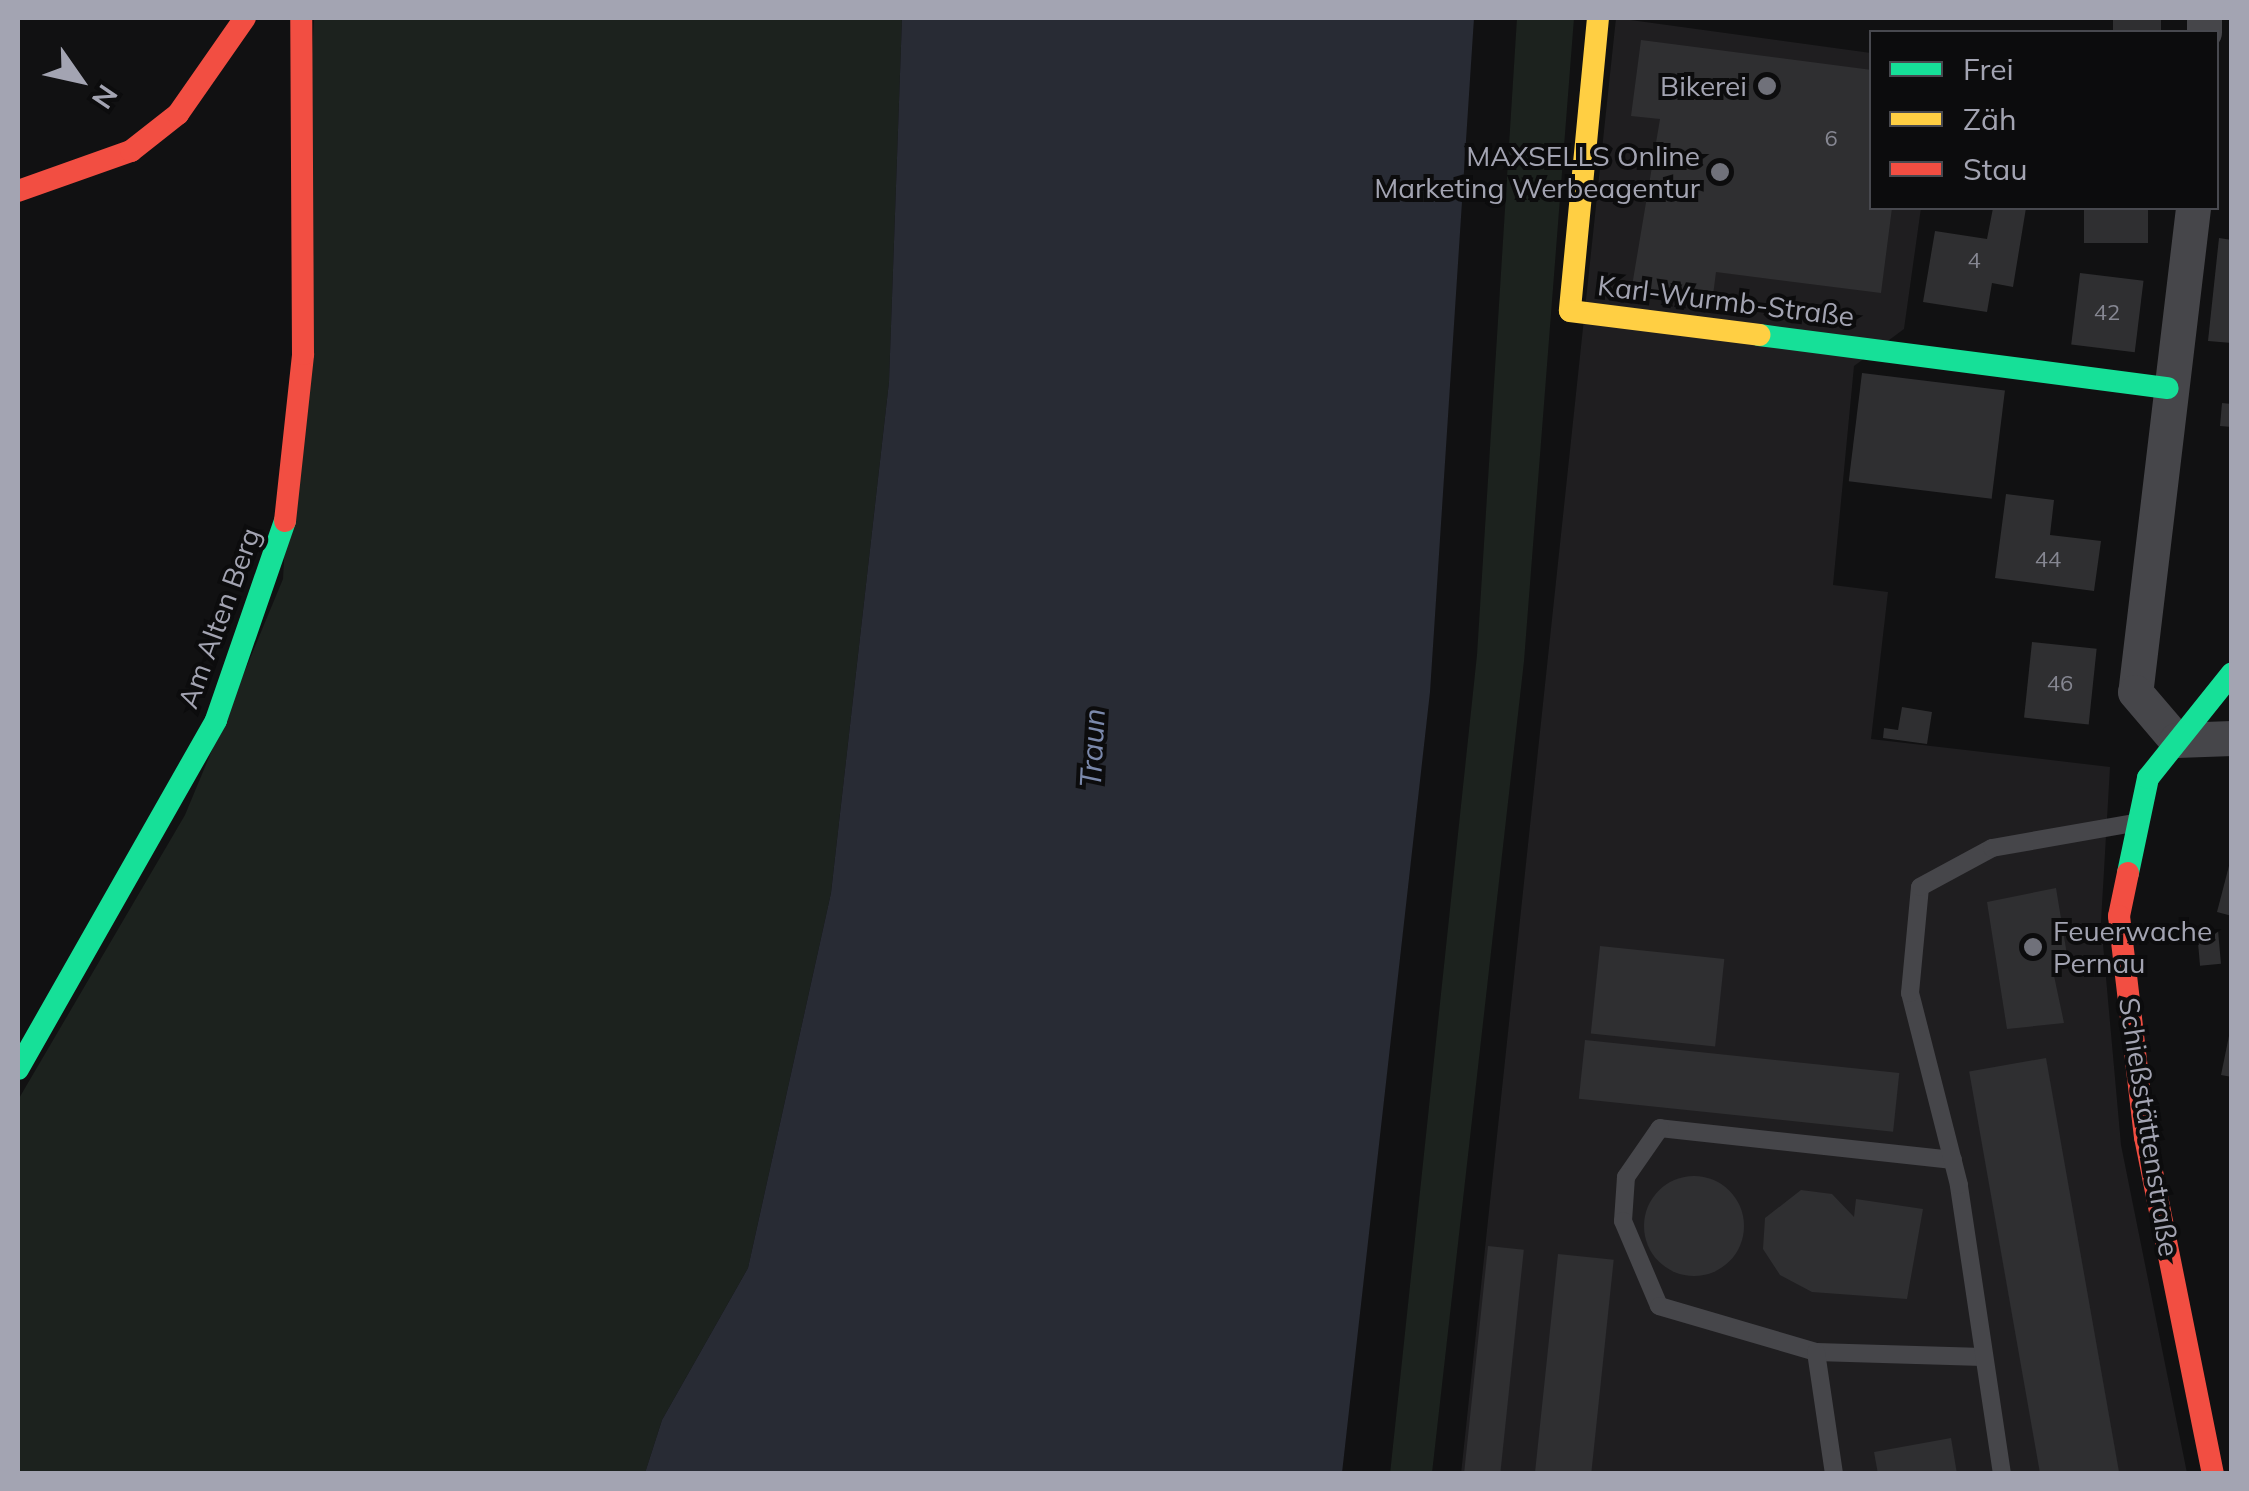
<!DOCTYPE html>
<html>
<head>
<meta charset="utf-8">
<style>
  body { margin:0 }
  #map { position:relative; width:2249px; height:1491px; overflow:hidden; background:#111112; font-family:Mulish,sans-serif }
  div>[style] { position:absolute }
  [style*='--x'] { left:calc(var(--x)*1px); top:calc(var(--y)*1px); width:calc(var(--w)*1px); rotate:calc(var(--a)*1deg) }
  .built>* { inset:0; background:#1f1e20 }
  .green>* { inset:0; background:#1c221e }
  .water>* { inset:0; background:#282b34 }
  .building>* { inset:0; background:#2f2f31; transform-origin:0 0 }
  .round { border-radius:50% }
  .lane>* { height:18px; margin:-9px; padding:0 9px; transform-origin:9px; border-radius:9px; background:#46464a }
  .street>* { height:35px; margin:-17.5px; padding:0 17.5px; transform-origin:17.5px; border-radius:17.5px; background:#46464a }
  .fast>* { height:22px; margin:-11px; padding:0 11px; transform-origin:11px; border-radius:11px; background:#16e098 }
  .slow>* { height:22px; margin:-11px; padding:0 11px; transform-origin:11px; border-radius:11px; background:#ffcf43 }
  .jam>* { height:22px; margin:-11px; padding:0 11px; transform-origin:11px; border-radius:11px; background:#f24e42 }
  .dots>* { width:28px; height:28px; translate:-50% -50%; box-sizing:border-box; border:5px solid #0c0c0d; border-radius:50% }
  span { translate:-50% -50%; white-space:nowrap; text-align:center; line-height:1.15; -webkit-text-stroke:8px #0c0c0d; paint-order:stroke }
  .number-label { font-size:22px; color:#868792 }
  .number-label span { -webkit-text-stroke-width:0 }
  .poi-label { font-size:28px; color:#a3a4b2 }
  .right { translate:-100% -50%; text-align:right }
  .left { translate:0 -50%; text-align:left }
  .street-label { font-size:28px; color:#a3a4b2 }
  .water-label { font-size:30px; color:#7b89ac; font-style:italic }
  .frame { position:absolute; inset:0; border:20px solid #a3a4b2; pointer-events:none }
  .legend { position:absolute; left:1869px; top:30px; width:350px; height:180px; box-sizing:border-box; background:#0c0c0d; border:2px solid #48494f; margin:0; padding:12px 18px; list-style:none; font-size:30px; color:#a3a4b2 }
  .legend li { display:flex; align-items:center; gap:20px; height:50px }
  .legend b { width:50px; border:2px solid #48494f }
  .north { position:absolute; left:30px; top:30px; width:100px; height:100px; -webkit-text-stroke:8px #0c0c0d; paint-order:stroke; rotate:124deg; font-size:28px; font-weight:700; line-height:40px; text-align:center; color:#a3a4b2 }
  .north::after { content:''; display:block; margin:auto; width:35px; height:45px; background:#a3a4b2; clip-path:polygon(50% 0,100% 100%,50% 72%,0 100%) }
</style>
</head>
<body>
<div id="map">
  <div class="built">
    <div style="clip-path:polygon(1616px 18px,1871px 53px,1872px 208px,1921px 208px,1904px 329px,1854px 366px,1833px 585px,1888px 592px,1871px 739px,2110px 767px,2101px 922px,2121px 1145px,2187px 1473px,1461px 1474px)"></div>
  </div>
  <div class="green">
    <div style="clip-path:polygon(314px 18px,902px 18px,889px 382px,831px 893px,748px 1268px,662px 1420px,645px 1473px,18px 1473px,18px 1100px,185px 815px,283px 579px)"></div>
    <div style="clip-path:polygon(1517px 18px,1574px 18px,1524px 661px,1432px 1473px,1390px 1474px,1477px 655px)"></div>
  </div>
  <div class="water">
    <div style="clip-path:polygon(902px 18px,1474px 18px,1430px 692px,1342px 1473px,645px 1473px,662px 1420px,748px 1268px,831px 893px,889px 382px)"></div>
  </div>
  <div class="building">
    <div style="left:2113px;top:18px;width:48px;height:14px"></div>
    <div style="clip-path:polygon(1641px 40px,1872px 70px,1872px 208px,1892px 208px,1881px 293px,1716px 272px,1712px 303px,1631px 292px,1660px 119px,1631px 116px)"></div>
    <div style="clip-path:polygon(1993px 208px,2026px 208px,2013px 287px,1992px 283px,1987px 312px,1923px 302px,1935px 231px,1987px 239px)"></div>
    <div style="left:2084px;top:208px;width:64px;height:35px"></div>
    <div style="clip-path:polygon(2219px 238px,2232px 240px,2232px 343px,2208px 341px)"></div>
    <div style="left:2080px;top:273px;width:64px;height:72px;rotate:7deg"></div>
    <div style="left:1862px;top:373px;width:144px;height:109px;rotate:7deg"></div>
    <div style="clip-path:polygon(2222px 403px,2232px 404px,2232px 427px,2220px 426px)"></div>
    <div style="clip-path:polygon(2006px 494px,2054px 500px,2050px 535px,2101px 541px,2094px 591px,1995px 578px)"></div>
    <div style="left:2032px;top:642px;width:65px;height:76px;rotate:6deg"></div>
    <div style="clip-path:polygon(1902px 707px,1932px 712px,1927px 744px,1883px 738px,1884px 728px,1898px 730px)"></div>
    <div style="clip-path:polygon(2230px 862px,2232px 862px,2232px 916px,2217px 912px)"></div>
    <div style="clip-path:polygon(2056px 888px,2069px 967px,2053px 971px,2064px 1023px,2007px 1029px,1987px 902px)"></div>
    <div style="left:2218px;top:930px;width:34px;height:21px;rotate:85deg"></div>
    <div style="left:1600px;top:946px;width:125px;height:88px;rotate:6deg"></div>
    <div style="clip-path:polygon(2230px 1031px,2232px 1031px,2232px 1077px,2221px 1075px)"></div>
    <div style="left:1585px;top:1040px;width:316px;height:59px;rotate:6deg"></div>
    <div style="left:2046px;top:1058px;width:422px;height:78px;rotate:80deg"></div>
    <div class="round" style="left:1644px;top:1176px;width:100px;height:100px"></div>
    <div style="clip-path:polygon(1801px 1190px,1832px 1194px,1854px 1217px,1856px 1199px,1923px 1209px,1907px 1299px,1812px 1292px,1780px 1275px,1763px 1249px,1765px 1218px)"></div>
    <div style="left:1488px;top:1246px;width:36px;height:229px;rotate:6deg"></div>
    <div style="left:1558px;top:1254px;width:56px;height:221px;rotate:6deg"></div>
    <div style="clip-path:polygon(1951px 1438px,1957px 1474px,1878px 1474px,1874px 1452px)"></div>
  </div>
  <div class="lane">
    <div style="--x:1953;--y:1160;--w:295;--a:-173.8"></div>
    <div style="--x:1660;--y:1128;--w:60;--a:124.8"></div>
    <div style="--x:1626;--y:1177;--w:44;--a:93.9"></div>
    <div style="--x:1623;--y:1221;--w:92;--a:67"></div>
    <div style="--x:1659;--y:1306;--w:164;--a:16.3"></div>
    <div style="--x:1816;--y:1352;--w:167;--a:1.7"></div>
    <div style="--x:1816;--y:1352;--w:123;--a:81.6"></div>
    <div style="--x:2002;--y:1474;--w:292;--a:-98.5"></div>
    <div style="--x:1959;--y:1185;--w:198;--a:-104.3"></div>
    <div style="--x:1910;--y:993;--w:106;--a:-84.6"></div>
    <div style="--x:1920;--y:887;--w:82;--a:-28.4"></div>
    <div style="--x:1992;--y:848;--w:144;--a:-10"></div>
  </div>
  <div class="street">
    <div style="--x:2204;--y:32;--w:14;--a:-90"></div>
    <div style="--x:2193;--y:208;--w:487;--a:96.8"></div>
    <div style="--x:2135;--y:692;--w:63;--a:49.5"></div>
    <div style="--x:2176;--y:740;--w:56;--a:-2"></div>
  </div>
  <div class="fast">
    <div style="--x:1759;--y:335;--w:412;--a:7.4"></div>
    <div style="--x:2128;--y:873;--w:97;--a:-78.1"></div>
    <div style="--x:2148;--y:778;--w:134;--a:-51.3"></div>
    <div style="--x:18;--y:1069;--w:401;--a:-60.4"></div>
    <div style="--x:216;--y:720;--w:211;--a:-70.9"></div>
  </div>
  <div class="slow">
    <div style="--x:1598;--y:18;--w:294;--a:95.5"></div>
    <div style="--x:1570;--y:311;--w:191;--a:7.2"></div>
  </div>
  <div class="jam">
    <div style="--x:18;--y:191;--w:120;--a:-19.5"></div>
    <div style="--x:131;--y:151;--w:60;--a:-38.2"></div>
    <div style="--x:178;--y:114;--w:117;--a:-55.1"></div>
    <div style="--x:285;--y:521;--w:168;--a:-83.8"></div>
    <div style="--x:303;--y:354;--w:336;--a:-90.3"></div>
    <div style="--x:2128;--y:873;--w:44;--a:101.8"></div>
    <div style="--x:2119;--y:916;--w:223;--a:83.3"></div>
    <div style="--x:2145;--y:1137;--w:344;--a:78.6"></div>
  </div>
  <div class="dots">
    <div style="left:1767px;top:86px;background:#70717a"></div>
    <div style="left:1720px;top:172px;background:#70717a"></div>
    <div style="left:2033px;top:947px;background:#70717a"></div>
  </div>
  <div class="number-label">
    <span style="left:1831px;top:139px">6</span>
    <span style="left:1974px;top:261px">4</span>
    <span style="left:2107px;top:313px">42</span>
    <span style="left:2048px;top:560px">44</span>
    <span style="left:2060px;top:684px">46</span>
  </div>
  <div class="poi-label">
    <span class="right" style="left:1747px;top:86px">Bikerei</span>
    <span class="right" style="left:1700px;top:172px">MAXSELLS Online<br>Marketing Werbeagentur</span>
    <span class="left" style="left:2053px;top:947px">Feuerwache<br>Pernau</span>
  </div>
  <div class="street-label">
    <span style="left:1726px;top:301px;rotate:7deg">Karl-Wurmb-Straße</span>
    <span style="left:219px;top:618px;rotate:-70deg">Am Alten Berg</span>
    <span style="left:2149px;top:1127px;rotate:81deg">Schießstättenstraße</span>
  </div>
  <div class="water-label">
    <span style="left:1092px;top:748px;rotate:-87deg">Traun</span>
  </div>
  <div class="frame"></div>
  <ul class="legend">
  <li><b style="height:12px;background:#16e098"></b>Frei</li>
  <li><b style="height:12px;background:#ffcf43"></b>Zäh</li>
  <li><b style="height:12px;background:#f24e42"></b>Stau</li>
  </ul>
  <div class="north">N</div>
</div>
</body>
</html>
